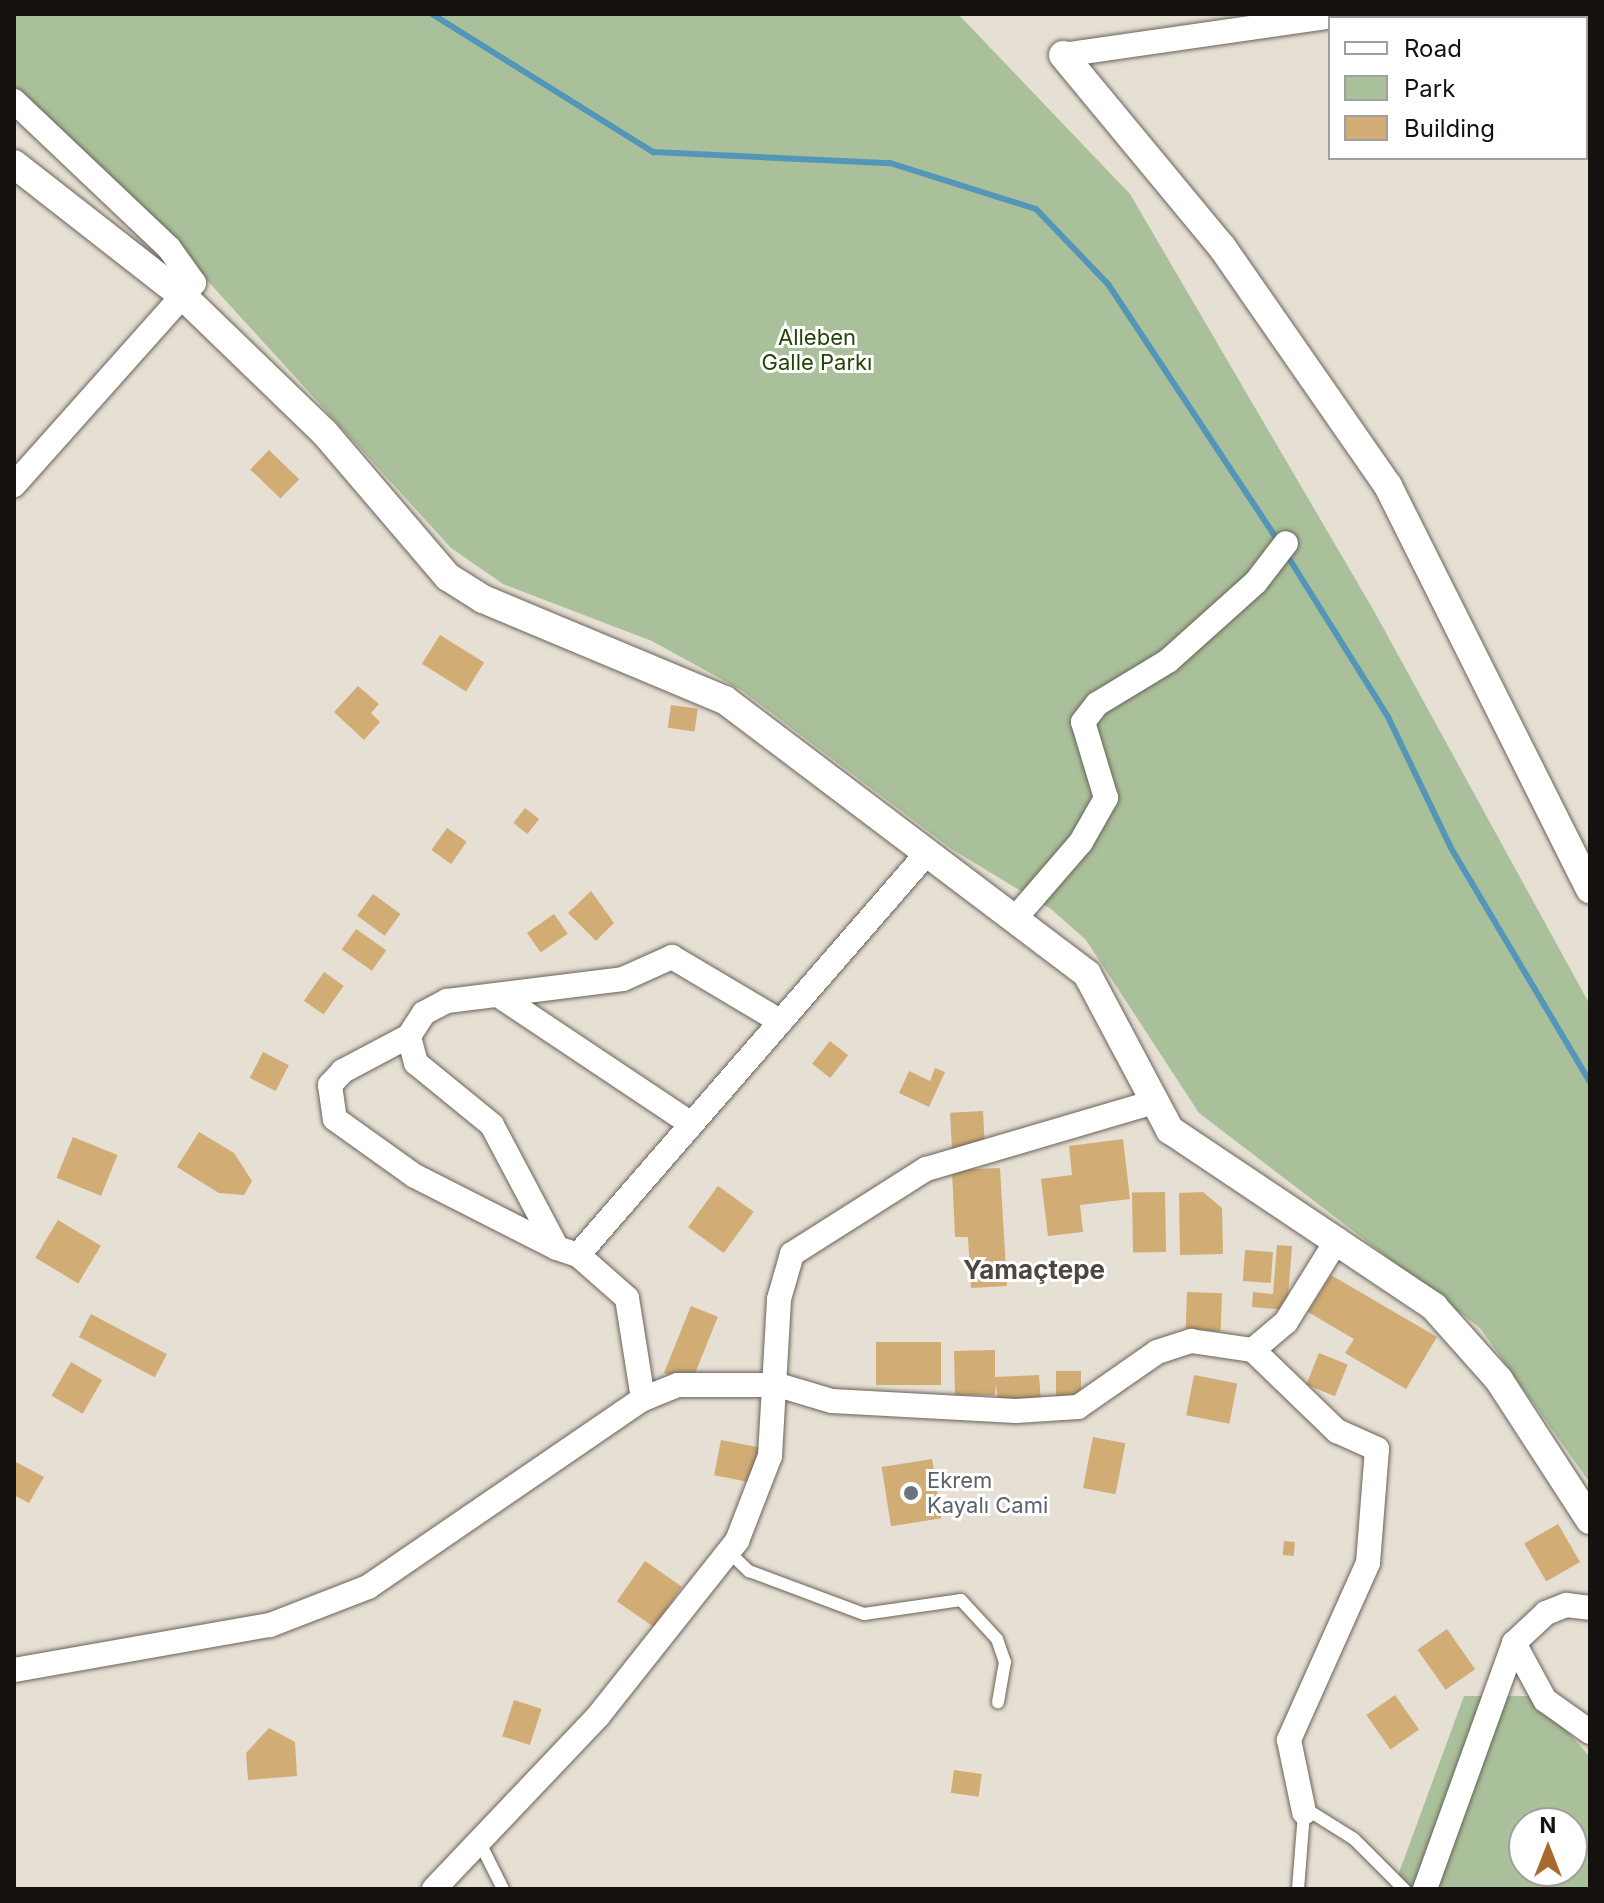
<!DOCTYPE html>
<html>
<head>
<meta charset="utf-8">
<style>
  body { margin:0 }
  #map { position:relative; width:1604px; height:1903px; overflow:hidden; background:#e6dfd3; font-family:Inter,sans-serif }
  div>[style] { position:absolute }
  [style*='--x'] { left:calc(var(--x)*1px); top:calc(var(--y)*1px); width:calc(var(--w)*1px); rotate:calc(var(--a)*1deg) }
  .green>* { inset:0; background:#a9c09a }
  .stream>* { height:6px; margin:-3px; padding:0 3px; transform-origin:3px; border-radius:3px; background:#5496b8 }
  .building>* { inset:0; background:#d1ac75; transform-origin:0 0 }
  .roads { filter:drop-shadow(0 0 2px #6a6359) drop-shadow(0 0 2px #6a6359) }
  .service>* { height:12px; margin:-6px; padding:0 6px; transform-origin:6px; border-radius:6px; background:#fff }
  .minor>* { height:24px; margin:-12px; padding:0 12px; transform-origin:12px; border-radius:12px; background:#fff }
  .tertiary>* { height:28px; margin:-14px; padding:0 14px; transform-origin:14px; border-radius:14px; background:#fff }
  .dots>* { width:22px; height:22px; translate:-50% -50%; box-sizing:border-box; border:4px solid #fff; border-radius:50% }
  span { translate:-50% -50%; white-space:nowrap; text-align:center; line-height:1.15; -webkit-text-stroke:6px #fff; paint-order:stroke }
  .park-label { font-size:22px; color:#274408 }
  .worship-label { font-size:22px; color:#5b616d }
  .left { translate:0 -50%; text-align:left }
  .quarter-label { font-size:26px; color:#4d473e; font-weight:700 }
  .frame { position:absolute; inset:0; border:16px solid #14110e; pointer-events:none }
  .legend { position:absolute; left:1328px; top:16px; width:260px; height:144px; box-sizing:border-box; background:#fff; border:2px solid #a1a09f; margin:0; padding:10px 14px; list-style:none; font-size:24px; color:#14110e }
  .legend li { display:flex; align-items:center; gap:16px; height:40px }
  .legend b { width:40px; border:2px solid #a1a09f }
  .north { position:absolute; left:1508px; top:1807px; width:80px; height:80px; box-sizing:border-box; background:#fff; border:2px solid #a1a09f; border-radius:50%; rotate:0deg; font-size:22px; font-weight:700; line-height:32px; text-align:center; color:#14110e }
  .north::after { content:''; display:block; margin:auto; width:28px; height:36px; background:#a86931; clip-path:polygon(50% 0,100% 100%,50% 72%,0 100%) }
</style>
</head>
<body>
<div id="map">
  <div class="green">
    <div style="clip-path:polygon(14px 14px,958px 14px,1130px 194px,1374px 611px,1590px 1005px,1590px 1483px,1480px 1328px,1199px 1113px,1086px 940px,1051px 909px,953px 850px,741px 690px,652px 641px,503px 584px,451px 548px,154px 222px,14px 86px)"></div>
    <div style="clip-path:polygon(evenodd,1464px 1696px,1536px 1696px,1590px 1757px,1590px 1889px,1393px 1889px,1464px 1696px,1524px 1823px,1572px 1823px,1572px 1871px,1524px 1871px,1524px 1823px)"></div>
  </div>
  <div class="stream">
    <div style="--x:432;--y:14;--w:261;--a:32"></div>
    <div style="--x:653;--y:152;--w:237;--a:2.7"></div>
    <div style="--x:890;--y:163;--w:153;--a:17.5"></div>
    <div style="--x:1036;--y:209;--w:104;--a:46.2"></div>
    <div style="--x:1108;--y:284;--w:310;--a:56.5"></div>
    <div style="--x:1285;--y:552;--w:195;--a:58"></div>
    <div style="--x:1388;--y:717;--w:145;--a:64.3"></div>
    <div style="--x:1451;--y:848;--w:272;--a:59.3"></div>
  </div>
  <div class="building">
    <div style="left:269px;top:450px;width:42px;height:27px;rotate:44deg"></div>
    <div style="left:440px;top:635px;width:52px;height:34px;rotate:32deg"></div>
    <div style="clip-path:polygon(358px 686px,379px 704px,371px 713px,380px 722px,364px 740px,334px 712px)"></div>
    <div style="left:671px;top:705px;width:27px;height:23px;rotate:8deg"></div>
    <div style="left:525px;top:808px;width:18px;height:19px;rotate:38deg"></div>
    <div style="left:447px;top:828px;width:24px;height:27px;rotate:35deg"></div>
    <div style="clip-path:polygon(591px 891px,614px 923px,596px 941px,568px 913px)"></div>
    <div style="left:373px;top:894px;width:34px;height:27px;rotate:36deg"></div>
    <div style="left:554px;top:914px;width:24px;height:33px;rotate:55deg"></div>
    <div style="left:356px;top:929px;width:37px;height:25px;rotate:35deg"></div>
    <div style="left:324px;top:972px;width:24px;height:35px;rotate:35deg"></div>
    <div style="left:830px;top:1041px;width:23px;height:29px;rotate:38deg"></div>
    <div style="left:263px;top:1052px;width:29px;height:29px;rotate:27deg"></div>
    <div style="clip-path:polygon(935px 1068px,945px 1072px,929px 1107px,899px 1093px,909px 1071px,930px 1081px)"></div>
    <div style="left:983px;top:1111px;width:40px;height:33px;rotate:87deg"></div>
    <div style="clip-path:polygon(199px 1132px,234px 1153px,252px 1181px,244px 1195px,219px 1193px,177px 1167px)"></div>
    <div style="left:73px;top:1137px;width:48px;height:44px;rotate:22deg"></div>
    <div style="clip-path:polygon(1123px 1139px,1130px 1199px,1080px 1205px,1083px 1232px,1048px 1236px,1041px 1179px,1072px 1175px,1069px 1146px)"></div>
    <div style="clip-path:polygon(1000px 1168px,1007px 1286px,971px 1288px,968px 1237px,955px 1237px,952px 1170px)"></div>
    <div style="left:718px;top:1186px;width:44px;height:51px;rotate:36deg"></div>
    <div style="left:1165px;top:1192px;width:60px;height:33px;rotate:89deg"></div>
    <div style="clip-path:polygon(1203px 1192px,1222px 1208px,1223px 1254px,1180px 1255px,1179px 1193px)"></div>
    <div style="left:58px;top:1220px;width:50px;height:44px;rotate:31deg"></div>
    <div style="clip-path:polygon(1277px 1245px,1292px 1246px,1287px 1310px,1252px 1307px,1253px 1292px,1273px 1294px)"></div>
    <div style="left:1245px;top:1250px;width:28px;height:31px;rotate:4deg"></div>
    <div style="clip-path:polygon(1331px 1275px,1437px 1337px,1406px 1389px,1345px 1353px,1354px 1339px,1308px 1312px)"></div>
    <div style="left:1187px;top:1292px;width:35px;height:38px;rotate:2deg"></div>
    <div style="left:691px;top:1306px;width:29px;height:72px;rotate:22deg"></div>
    <div style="left:91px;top:1314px;width:86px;height:26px;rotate:28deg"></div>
    <div style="left:876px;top:1342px;width:65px;height:43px"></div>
    <div style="clip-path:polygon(995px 1350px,995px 1377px,1039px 1375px,1041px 1401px,998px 1402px,996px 1384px,995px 1395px,955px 1395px,954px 1351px)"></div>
    <div style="left:1319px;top:1353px;width:31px;height:34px;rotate:22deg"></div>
    <div style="left:71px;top:1362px;width:36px;height:39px;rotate:30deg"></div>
    <div style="left:1056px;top:1371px;width:25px;height:27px"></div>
    <div style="left:1194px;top:1375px;width:44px;height:41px;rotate:11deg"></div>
    <div style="left:1093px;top:1437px;width:33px;height:52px;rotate:11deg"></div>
    <div style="left:721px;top:1440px;width:42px;height:36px;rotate:11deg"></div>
    <div style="left:932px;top:1459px;width:60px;height:51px;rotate:81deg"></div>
    <div style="clip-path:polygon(14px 1461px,44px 1477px,29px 1503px,14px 1495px)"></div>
    <div style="left:1558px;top:1524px;width:44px;height:39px;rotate:60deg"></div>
    <div style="left:1284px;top:1541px;width:11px;height:14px;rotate:5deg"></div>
    <div style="left:645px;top:1561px;width:45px;height:49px;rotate:35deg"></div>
    <div style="left:1447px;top:1629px;width:49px;height:36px;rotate:55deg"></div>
    <div style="left:1395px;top:1695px;width:42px;height:35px;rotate:55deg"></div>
    <div style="left:514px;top:1700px;width:29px;height:38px;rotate:18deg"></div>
    <div style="clip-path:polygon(269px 1728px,295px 1742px,297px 1776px,248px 1780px,246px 1753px)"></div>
    <div style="left:954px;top:1770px;width:28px;height:23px;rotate:8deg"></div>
  </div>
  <div class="roads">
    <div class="service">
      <div style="--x:729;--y:1552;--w:28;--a:44"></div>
      <div style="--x:749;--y:1571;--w:123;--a:20.5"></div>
      <div style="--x:864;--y:1614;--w:98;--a:-8.2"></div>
      <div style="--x:961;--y:1600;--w:53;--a:47.3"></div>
      <div style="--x:997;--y:1639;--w:24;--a:71"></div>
      <div style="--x:1005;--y:1662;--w:41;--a:99.9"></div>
      <div style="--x:1303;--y:1807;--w:60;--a:32.1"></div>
      <div style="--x:1354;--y:1839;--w:71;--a:45"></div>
      <div style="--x:480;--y:1843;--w:51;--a:63.4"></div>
      <div style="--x:1298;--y:1889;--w:77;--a:-85.5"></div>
    </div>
    <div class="minor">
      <div style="--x:1063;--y:55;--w:289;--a:-8.2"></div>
      <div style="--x:14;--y:101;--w:214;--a:43.5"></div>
      <div style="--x:169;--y:248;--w:43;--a:54.5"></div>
      <div style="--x:194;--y:283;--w:271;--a:131.7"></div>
      <div style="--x:1018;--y:915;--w:96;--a:-49.2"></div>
      <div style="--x:1081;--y:842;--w:51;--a:-60.4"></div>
      <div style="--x:1106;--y:798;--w:79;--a:-106.8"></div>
      <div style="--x:1083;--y:722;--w:23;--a:-52"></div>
      <div style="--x:1097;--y:704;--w:83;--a:-31.2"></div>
      <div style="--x:1168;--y:661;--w:118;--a:-41.9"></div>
      <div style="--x:1256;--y:582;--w:49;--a:-52.4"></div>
      <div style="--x:501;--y:997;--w:224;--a:33.7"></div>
      <div style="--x:409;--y:1036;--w:75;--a:152.1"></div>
      <div style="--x:343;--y:1071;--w:19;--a:133"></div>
      <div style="--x:330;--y:1085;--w:34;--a:82"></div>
      <div style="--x:335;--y:1119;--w:98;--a:35.5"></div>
      <div style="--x:415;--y:1176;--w:159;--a:26.9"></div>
      <div style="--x:578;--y:1255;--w:22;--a:-162"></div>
      <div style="--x:557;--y:1248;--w:139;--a:-117.9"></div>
      <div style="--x:492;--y:1125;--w:98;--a:-140.8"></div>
      <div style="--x:416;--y:1063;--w:28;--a:-105"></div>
      <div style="--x:409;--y:1036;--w:27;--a:-57"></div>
      <div style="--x:424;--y:1013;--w:26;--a:-28"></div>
      <div style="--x:447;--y:1001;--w:177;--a:-7.1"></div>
      <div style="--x:623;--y:979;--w:54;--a:-24.2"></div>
      <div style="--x:672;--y:957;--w:126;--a:30.7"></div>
      <div style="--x:1253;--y:1350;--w:117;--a:44"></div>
      <div style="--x:1337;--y:1431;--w:44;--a:24.2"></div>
      <div style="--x:1377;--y:1449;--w:114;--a:94.5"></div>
      <div style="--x:1368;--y:1563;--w:194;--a:114.1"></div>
      <div style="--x:1289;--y:1740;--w:74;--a:78.2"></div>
      <div style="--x:643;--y:1399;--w:102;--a:-99"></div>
      <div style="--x:627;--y:1298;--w:65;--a:-138.7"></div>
      <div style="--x:578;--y:1255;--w:534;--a:-49.03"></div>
      <div style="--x:1514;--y:1643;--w:65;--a:61.5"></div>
      <div style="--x:1545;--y:1700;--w:55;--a:35.4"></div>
      <div style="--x:14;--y:1670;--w:260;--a:-10"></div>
      <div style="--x:270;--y:1625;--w:105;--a:-21.2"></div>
      <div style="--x:368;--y:1587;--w:333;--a:-34.4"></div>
      <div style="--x:643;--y:1399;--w:37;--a:-22"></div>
      <div style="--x:677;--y:1385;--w:101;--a:0"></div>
      <div style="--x:778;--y:1385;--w:56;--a:16.5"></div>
      <div style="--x:832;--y:1401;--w:184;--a:3.1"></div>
      <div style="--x:1016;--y:1411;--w:62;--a:-3.7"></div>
      <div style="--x:1078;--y:1407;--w:96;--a:-34.8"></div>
      <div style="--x:1157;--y:1352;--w:36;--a:-18"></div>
      <div style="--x:1191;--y:1341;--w:63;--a:8.3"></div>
      <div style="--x:1253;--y:1350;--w:43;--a:-40.3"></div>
      <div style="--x:1286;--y:1322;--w:97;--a:-58.1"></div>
      <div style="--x:434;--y:1889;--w:240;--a:-46.5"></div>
      <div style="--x:599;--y:1715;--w:222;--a:-51.6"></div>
      <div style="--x:737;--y:1541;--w:91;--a:-68.8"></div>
      <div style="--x:770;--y:1456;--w:157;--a:-86.7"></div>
      <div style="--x:779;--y:1299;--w:47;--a:-73.9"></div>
      <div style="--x:792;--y:1254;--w:159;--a:-32.4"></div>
      <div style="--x:926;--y:1169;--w:238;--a:-16.4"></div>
      <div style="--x:1425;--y:1889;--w:262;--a:-70.1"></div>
      <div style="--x:1514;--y:1643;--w:44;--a:-43.2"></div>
      <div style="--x:1546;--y:1613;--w:22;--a:-22"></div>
      <div style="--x:1566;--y:1605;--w:24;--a:7"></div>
    </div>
    <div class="tertiary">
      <div style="--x:1063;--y:55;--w:249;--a:50.4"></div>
      <div style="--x:1222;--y:247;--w:291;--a:55.2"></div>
      <div style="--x:1388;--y:486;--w:451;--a:63.4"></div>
      <div style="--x:14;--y:164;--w:216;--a:38"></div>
      <div style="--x:184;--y:297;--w:194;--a:44"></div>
      <div style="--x:324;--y:432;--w:191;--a:49.5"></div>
      <div style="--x:448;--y:577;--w:41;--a:32.2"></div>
      <div style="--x:483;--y:599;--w:262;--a:22.7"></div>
      <div style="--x:725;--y:700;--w:454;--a:37.1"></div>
      <div style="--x:1087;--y:974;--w:177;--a:62"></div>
      <div style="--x:1170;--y:1130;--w:318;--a:33.8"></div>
      <div style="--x:1434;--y:1307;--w:98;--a:48.3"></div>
      <div style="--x:1499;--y:1380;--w:167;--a:57"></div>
    </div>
  </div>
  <div class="dots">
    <div style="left:911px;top:1493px;background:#6b7280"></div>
  </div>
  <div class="park-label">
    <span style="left:817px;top:350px">Alleben<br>Galle Parkı</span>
  </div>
  <div class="worship-label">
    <span class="left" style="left:927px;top:1493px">Ekrem<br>Kayalı Cami</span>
  </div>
  <div class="quarter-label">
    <span style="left:1034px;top:1270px">Yamaçtepe</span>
  </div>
  <div class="frame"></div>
  <ul class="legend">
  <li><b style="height:10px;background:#fff"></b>Road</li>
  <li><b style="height:22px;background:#a9c09a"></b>Park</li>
  <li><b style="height:22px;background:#d1ac75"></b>Building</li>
  </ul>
  <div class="north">N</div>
</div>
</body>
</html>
